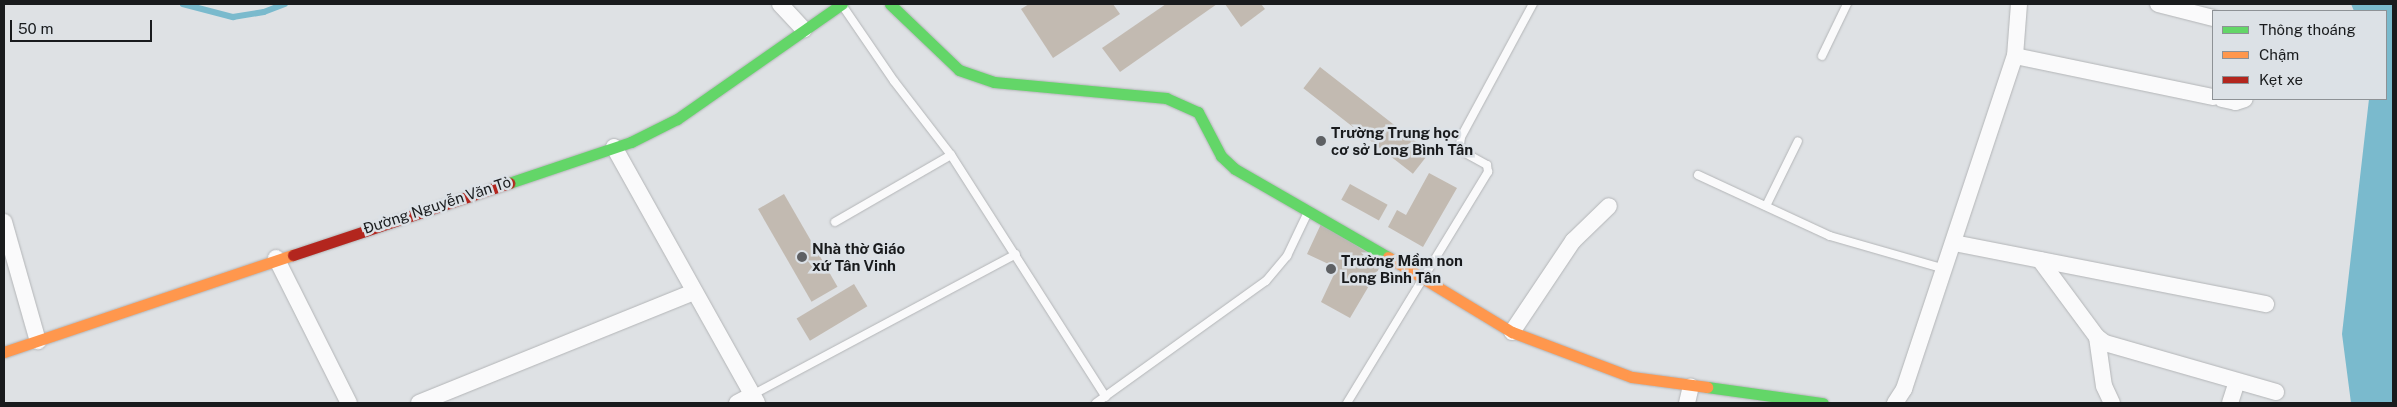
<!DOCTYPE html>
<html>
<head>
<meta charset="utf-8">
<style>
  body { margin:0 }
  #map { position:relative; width:2397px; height:407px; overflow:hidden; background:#dee1e4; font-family:"Public Sans",sans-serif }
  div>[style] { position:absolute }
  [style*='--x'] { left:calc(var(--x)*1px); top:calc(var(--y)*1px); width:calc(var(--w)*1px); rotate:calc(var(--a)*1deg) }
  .water>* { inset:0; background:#7abacd }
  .stream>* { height:5.5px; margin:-2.75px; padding:0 2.75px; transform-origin:2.75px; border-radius:2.75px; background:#7abacd }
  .building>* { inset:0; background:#c2bab1; transform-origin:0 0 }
  .roads { filter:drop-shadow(0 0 1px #b3b5b7) drop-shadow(0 0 1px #b3b5b7) }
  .lane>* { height:8px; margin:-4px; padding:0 4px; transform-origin:4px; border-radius:4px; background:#fafafb }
  .street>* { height:16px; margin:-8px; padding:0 8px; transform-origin:8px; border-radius:8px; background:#fafafb }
  .fast>* { height:11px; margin:-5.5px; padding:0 5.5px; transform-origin:5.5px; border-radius:5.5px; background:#63d668 }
  .slow>* { height:11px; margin:-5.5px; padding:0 5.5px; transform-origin:5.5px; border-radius:5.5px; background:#ff974d }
  .jam>* { height:11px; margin:-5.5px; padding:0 5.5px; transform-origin:5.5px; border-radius:5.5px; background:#b3261e }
  .dots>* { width:14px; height:14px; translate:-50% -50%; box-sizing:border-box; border:2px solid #dce1e6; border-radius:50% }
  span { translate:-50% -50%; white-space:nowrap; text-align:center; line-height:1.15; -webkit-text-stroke:5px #dce1e6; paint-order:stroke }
  .poi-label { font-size:15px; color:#191b1d; font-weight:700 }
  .left { translate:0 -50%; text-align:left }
  .street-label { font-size:15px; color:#191b1d }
  .frame { position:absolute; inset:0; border:5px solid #191b1d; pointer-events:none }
  .legend { position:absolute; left:2212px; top:10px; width:175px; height:90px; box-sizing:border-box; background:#dce1e6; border:1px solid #8e9296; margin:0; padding:6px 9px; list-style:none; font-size:15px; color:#191b1d }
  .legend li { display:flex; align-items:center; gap:10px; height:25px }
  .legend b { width:25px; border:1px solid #8e9296 }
  .scale { position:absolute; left:10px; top:20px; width:142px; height:22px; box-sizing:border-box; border:2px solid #191b1d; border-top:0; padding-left:6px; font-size:15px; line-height:18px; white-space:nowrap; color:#191b1d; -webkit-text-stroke:4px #dce1e6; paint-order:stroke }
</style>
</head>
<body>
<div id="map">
  <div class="water">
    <div style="clip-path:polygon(2351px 4px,2393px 4px,2393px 403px,2351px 403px,2342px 334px,2369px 99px,2386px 99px,2386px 11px,2354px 11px)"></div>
  </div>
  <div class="stream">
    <div style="--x:183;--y:4;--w:52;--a:14.6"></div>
    <div style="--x:233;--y:17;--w:31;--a:-9"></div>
    <div style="--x:264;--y:12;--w:22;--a:-21"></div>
  </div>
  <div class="building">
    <div style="clip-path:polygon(1029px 4px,1113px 4px,1120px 14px,1053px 58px,1021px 9px)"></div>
    <div style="clip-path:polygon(1166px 4px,1217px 4px,1120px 72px,1102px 48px)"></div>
    <div style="clip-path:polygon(1225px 4px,1261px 4px,1265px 9px,1241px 27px)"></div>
    <div style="left:1320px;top:67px;width:139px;height:27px;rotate:38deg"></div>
    <div style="clip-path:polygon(1429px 173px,1457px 188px,1423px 247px,1388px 227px,1397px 210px,1406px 215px)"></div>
    <div style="left:1350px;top:184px;width:43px;height:18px;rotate:29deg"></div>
    <div style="left:784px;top:194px;width:107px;height:30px;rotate:60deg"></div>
    <div style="clip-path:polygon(1321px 224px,1383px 262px,1350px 318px,1321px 302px,1337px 268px,1307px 254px)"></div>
    <div style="left:854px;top:284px;width:26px;height:67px;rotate:59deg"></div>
  </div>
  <div class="roads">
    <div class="lane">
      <div style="--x:842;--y:5;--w:92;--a:55.6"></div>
      <div style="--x:894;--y:81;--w:93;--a:52.4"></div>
      <div style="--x:951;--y:155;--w:287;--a:57.4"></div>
      <div style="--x:1822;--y:56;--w:58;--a:-64.3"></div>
      <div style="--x:1698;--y:175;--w:145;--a:24.8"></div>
      <div style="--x:1830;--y:236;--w:120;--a:16"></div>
      <div style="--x:1766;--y:206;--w:72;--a:-63.8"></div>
      <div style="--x:835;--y:222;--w:134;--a:-30"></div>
      <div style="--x:752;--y:395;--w:299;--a:-28.1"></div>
      <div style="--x:1096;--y:403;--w:209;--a:-35.7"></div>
      <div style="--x:1266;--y:281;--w:33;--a:-50"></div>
      <div style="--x:1287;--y:256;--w:49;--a:-64.5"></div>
      <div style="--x:1347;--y:403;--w:271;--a:-58.6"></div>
      <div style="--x:1488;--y:172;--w:7;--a:-98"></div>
      <div style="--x:1487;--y:165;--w:26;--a:-151"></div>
      <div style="--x:1464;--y:152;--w:8;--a:-120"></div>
      <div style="--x:1460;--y:145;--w:8;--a:-83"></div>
      <div style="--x:1461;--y:137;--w:151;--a:-61.6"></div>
    </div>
    <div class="street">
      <div style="--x:780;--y:4;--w:35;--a:47"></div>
      <div style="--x:2158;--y:4;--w:57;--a:14.3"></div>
      <div style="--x:2015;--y:56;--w:202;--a:11.7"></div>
      <div style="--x:2222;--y:99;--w:14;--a:12"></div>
      <div style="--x:2236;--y:102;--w:9;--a:-18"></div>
      <div style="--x:614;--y:147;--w:293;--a:60.8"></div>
      <div style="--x:4;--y:222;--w:124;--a:74.1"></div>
      <div style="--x:1954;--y:243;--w:318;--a:11.1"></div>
      <div style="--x:276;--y:258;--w:162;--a:63.3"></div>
      <div style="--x:2040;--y:260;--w:96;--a:53.5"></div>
      <div style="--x:2097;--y:337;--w:10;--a:37"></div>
      <div style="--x:2105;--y:343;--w:178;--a:16"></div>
      <div style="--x:1512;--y:332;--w:110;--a:-56.2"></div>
      <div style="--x:1573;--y:241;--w:50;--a:-44.2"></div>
      <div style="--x:2097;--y:337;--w:49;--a:81.9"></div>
      <div style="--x:2104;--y:386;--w:19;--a:65"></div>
      <div style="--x:419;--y:403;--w:297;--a:-22"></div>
      <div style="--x:737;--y:403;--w:17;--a:-28"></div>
      <div style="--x:1687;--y:403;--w:17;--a:-77"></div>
      <div style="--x:1895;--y:403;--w:17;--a:-57"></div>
      <div style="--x:1904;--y:389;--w:351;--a:-71.6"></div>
      <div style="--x:2015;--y:56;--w:52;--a:-85.6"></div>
      <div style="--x:2230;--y:403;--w:22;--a:-72"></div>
    </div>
    <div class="fast">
      <div style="--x:890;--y:4;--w:95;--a:43.7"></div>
      <div style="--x:959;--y:70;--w:37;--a:19"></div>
      <div style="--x:994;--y:82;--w:173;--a:5.3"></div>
      <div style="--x:1166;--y:98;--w:35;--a:24"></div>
      <div style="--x:1198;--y:112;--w:50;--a:62.4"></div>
      <div style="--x:1221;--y:156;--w:19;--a:43"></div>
      <div style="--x:1235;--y:169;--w:177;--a:29.9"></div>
      <div style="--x:509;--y:183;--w:129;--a:-18.6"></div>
      <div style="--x:631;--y:142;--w:51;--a:-26.6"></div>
      <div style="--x:677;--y:119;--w:201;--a:-34.9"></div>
      <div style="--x:1707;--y:387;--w:117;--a:7.9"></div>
    </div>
    <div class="slow">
      <div style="--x:1388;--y:257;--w:145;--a:31.2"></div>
      <div style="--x:1512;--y:332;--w:128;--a:20.6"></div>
      <div style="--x:1632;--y:377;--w:76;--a:7.6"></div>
      <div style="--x:4;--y:352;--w:305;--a:-18.6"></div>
    </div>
    <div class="jam">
      <div style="--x:293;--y:255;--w:228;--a:-18.4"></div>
    </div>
  </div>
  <div class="dots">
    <div style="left:1321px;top:141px;background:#5e6063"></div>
    <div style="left:802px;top:257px;background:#5e6063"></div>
    <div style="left:1331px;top:269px;background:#5e6063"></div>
  </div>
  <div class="poi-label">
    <span class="left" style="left:1331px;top:141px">Trường Trung học<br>cơ sở Long Bình Tân</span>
    <span class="left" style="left:812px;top:257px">Nhà thờ Giáo<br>xứ Tân Vinh</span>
    <span class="left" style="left:1341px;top:269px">Trường Mầm non<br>Long Bình Tân</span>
  </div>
  <div class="street-label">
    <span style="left:437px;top:205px;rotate:-18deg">Đường Nguyễn Văn Tỏ</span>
  </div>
  <div class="frame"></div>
  <ul class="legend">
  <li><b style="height:6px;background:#63d668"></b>Thông thoáng</li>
  <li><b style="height:6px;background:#ff974d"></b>Chậm</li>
  <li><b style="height:6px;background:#b3261e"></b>Kẹt xe</li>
  </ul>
  <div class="scale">50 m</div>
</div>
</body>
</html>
